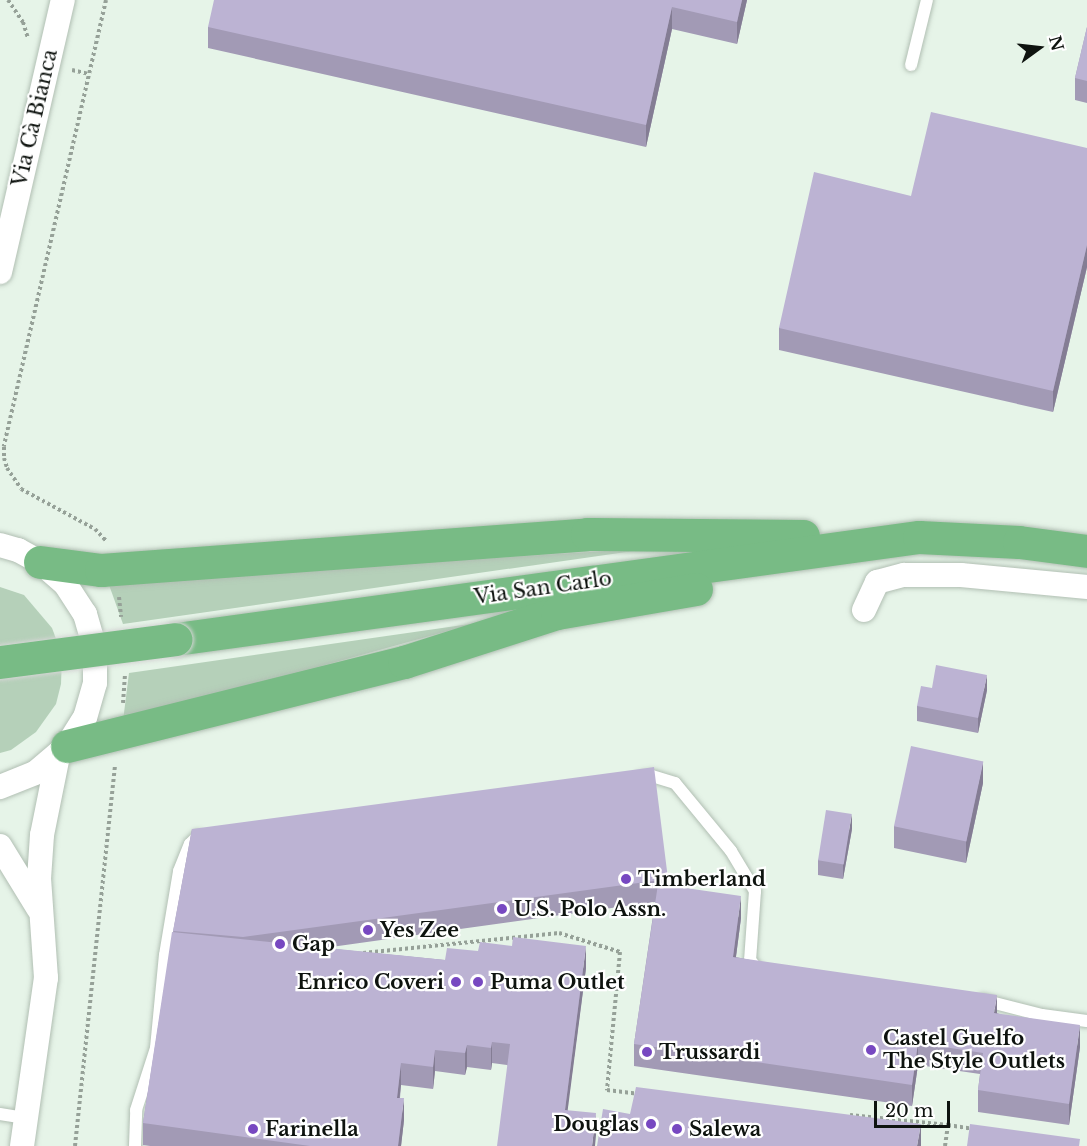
<!DOCTYPE html>
<html>
<head>
<meta charset="utf-8">
<style>
  body { margin:0 }
  #map { position:relative; width:1087px; height:1146px; overflow:hidden; background:#e6f4e8; font-family:"Libre Baskerville",serif }
  div>[style] { position:absolute }
  [style*='--x'] { left:calc(var(--x)*1px); top:calc(var(--y)*1px); width:calc(var(--w)*1px); rotate:calc(var(--a)*1deg) }
  .green>* { inset:0; background:#b5d0b9 }
  .path>* { height:4px; margin-top:-2px; transform-origin:0; background:repeating-linear-gradient(90deg,#96a198 0 3px,transparent 0 6px) }
  .roads { filter:drop-shadow(0 0 2px #b1bfb3) drop-shadow(0 0 2px #b1bfb3) }
  .lane>* { height:12px; margin:-6px; padding:0 6px; transform-origin:6px; border-radius:6px; background:#fff }
  .street>* { height:24px; margin:-12px; padding:0 12px; transform-origin:12px; border-radius:12px; background:#fff }
  .highway>* { height:33px; margin:-16.5px; padding:0 16.5px; transform-origin:16.5px; border-radius:16.5px; background:#78bb85 }
  .bridges { filter:drop-shadow(0 0 2px #d4d5d4) drop-shadow(0 0 2px #d4d5d4) }
  .highway-bridge>* { height:33px; margin:-16.5px; padding:0 16.5px; transform-origin:16.5px; border-radius:16.5px; background:#78bb85 }
  .wall>* { inset:0; background:#a29ab5 }
  .shaded-wall>* { inset:0; background:#847d94 }
  .building>* { inset:0; background:#bcb3d3; transform-origin:0 0 }
  .dots>* { width:16px; height:16px; translate:-50% -50%; box-sizing:border-box; border:3px solid #fff; border-radius:50% }
  span { translate:-50% -50%; white-space:nowrap; text-align:center; line-height:1.15; -webkit-text-stroke:4.5px #fff; paint-order:stroke }
  .street-label { font-size:20px; color:#0e130f }
  .poi-label { font-size:20px; color:#0e130f; font-weight:700 }
  .left { translate:0 -50%; text-align:left }
  .right { translate:-100% -50%; text-align:right }
  .north { position:absolute; left:1009px; top:18px; width:60px; height:60px; -webkit-text-stroke:4px #fff; paint-order:stroke; rotate:75deg; font-size:16px; font-weight:700; line-height:24px; text-align:center; color:#0e130f }
  .north::after { content:''; display:block; margin:auto; width:21px; height:27px; background:#0e130f; clip-path:polygon(50% 0,100% 100%,50% 72%,0 100%) }
  .scale { position:absolute; left:874px; top:1101px; width:76px; height:27px; box-sizing:border-box; border:3px solid #0e130f; border-top:0; padding-left:8px; font-size:18px; line-height:21px; white-space:nowrap; color:#0e130f; -webkit-text-stroke:4px #fff; paint-order:stroke }
</style>
</head>
<body>
<div id="map">
  <div class="green">
    <div style="clip-path:polygon(654px 548px,123px 624px,108px 582px)"></div>
    <div style="clip-path:polygon(0 587px,24px 595px,52px 628px,62px 655px,61px 684px,56px 704px,36px 732px,11px 750px,0 753px)"></div>
    <div style="clip-path:polygon(477px 623px,123px 721px,129px 673px)"></div>
  </div>
  <div class="path">
    <div style="--x:8;--y:0;--w:27;--a:56"></div>
    <div style="--x:23;--y:22;--w:17;--a:73"></div>
    <div style="--x:106;--y:0;--w:458;--a:102.9"></div>
    <div style="--x:4;--y:447;--w:11;--a:90"></div>
    <div style="--x:4;--y:458;--w:10;--a:73"></div>
    <div style="--x:7;--y:468;--w:25;--a:56"></div>
    <div style="--x:21;--y:489;--w:84;--a:28.4"></div>
    <div style="--x:95;--y:529;--w:16;--a:47"></div>
    <div style="--x:72;--y:70;--w:17;--a:13"></div>
    <div style="--x:119;--y:597;--w:20;--a:84"></div>
    <div style="--x:123;--y:703;--w:28;--a:-86"></div>
    <div style="--x:363;--y:953;--w:197;--a:-5.8"></div>
    <div style="--x:559;--y:933;--w:64;--a:17.3"></div>
    <div style="--x:620;--y:952;--w:139;--a:95.4"></div>
    <div style="--x:607;--y:1090;--w:33;--a:7"></div>
    <div style="--x:850;--y:1115;--w:99;--a:5.8"></div>
    <div style="--x:75;--y:1146;--w:384;--a:-84"></div>
    <div style="--x:945;--y:1146;--w:21;--a:-82"></div>
    <div style="--x:948;--y:1125;--w:26;--a:9"></div>
  </div>
  <div class="roads">
    <div class="lane">
      <div style="--x:911;--y:65;--w:67;--a:-76.2"></div>
      <div style="--x:641;--y:778;--w:11;--a:-10"></div>
      <div style="--x:652;--y:776;--w:24;--a:17"></div>
      <div style="--x:675;--y:783;--w:88;--a:50.5"></div>
      <div style="--x:731;--y:851;--w:47;--a:59"></div>
      <div style="--x:755;--y:891;--w:69;--a:94.1"></div>
      <div style="--x:750;--y:960;--w:16;--a:50"></div>
      <div style="--x:983;--y:1000;--w:61;--a:14.3"></div>
      <div style="--x:1042;--y:1015;--w:45;--a:7.6"></div>
      <div style="--x:0;--y:1114;--w:26;--a:9"></div>
      <div style="--x:135;--y:1146;--w:36;--a:-88"></div>
      <div style="--x:136;--y:1110;--w:65;--a:-72.1"></div>
      <div style="--x:156;--y:1048;--w:93;--a:-84.5"></div>
      <div style="--x:165;--y:955;--w:85;--a:-80.5"></div>
      <div style="--x:179;--y:871;--w:29;--a:-68"></div>
      <div style="--x:190;--y:844;--w:11;--a:-45"></div>
    </div>
    <div class="street">
      <div style="--x:0;--y:272;--w:279;--a:-77"></div>
      <div style="--x:0;--y:545;--w:19;--a:16"></div>
      <div style="--x:18;--y:550;--w:25;--a:29"></div>
      <div style="--x:40;--y:562;--w:35;--a:41"></div>
      <div style="--x:66;--y:585;--w:35;--a:57"></div>
      <div style="--x:85;--y:614;--w:35;--a:74"></div>
      <div style="--x:95;--y:648;--w:35;--a:90"></div>
      <div style="--x:95;--y:683;--w:35;--a:106"></div>
      <div style="--x:85;--y:717;--w:34;--a:122"></div>
      <div style="--x:67;--y:746;--w:42;--a:139.8"></div>
      <div style="--x:35;--y:773;--w:38;--a:158"></div>
      <div style="--x:864;--y:610;--w:31;--a:-65"></div>
      <div style="--x:877;--y:582;--w:28;--a:-15"></div>
      <div style="--x:904;--y:575;--w:57;--a:0"></div>
      <div style="--x:961;--y:575;--w:127;--a:5.4"></div>
      <div style="--x:0;--y:846;--w:73;--a:58.5"></div>
      <div style="--x:22;--y:1146;--w:170;--a:-81.9"></div>
      <div style="--x:46;--y:978;--w:99;--a:-94"></div>
      <div style="--x:39;--y:879;--w:44;--a:-86.1"></div>
      <div style="--x:42;--y:835;--w:81;--a:-78.6"></div>
    </div>
    <div class="highway">
      <div style="--x:40;--y:562;--w:62;--a:7.5"></div>
      <div style="--x:101;--y:570;--w:487;--a:-4.2"></div>
      <div style="--x:587;--y:534;--w:216;--a:0.5"></div>
      <div style="--x:176;--y:639;--w:750;--a:-7.82"></div>
      <div style="--x:919;--y:537;--w:100;--a:2.9"></div>
      <div style="--x:1019;--y:542;--w:69;--a:7.5"></div>
      <div style="--x:67;--y:746;--w:347;--a:-14"></div>
      <div style="--x:404;--y:662;--w:161;--a:-17.8"></div>
      <div style="--x:557;--y:613;--w:141;--a:-9.8"></div>
    </div>
  </div>
  <div class="bridges">
    <div class="highway-bridge">
      <div style="--x:0;--y:662;--w:177;--a:-7.4"></div>
    </div>
  </div>
  <div class="wall">
    <div style="clip-path:polygon(747px 0,737px 44px,672px 29px,646px 147px,208px 48px,208px 27px)"></div>
    <div style="clip-path:polygon(1087px 27px,1087px 103px,1075px 100px,1075px 78px)"></div>
    <div style="clip-path:polygon(1087px 148px,1087px 267px,1053px 412px,779px 350px,779px 328px,911px 196px)"></div>
    <div style="clip-path:polygon(987px 690px,978px 733px,917px 721px,917px 706px)"></div>
    <div style="clip-path:polygon(983px 783px,966px 863px,894px 848px,894px 826px)"></div>
    <div style="clip-path:polygon(192px 829px,668px 879px,668px 886px,741px 918px,736px 957px,997px 1013px,1080px 1047px,1069px 1125px,978px 1112px,978px 1090px,980px 1074px,918px 1065px,912px 1106px,634px 1066px,634px 1044px,655px 902px,324px 948px,445px 960px,586px 968px,567px 1110px,596px 1135px,507px 1065px,492px 1063px,491px 1070px,467px 1067px,465px 1075px,435px 1071px,433px 1089px,401px 1085px,400px 1098px,404px 1120px,401px 1146px,150px 1146px,143px 1145px,143px 1123px,173px 932px)"></div>
    <div style="clip-path:polygon(852px 829px,843px 879px,818px 875px,818px 860px)"></div>
  </div>
  <div class="shaded-wall">
    <div style="clip-path:polygon(742px 0,747px 0,737px 44px,737px 22px)"></div>
    <div style="clip-path:polygon(672px 7px,672px 29px,646px 147px,646px 125px)"></div>
    <div style="clip-path:polygon(1087px 245px,1087px 267px,1053px 412px,1053px 391px)"></div>
    <div style="clip-path:polygon(987px 675px,987px 690px,978px 733px,978px 718px)"></div>
    <div style="clip-path:polygon(983px 761px,983px 783px,966px 863px,966px 842px)"></div>
    <div style="clip-path:polygon(852px 814px,852px 829px,843px 879px,843px 864px)"></div>
    <div style="clip-path:polygon(741px 896px,741px 918px,733px 979px,733px 957px)"></div>
    <div style="clip-path:polygon(586px 946px,586px 968px,565px 1131px,565px 1110px)"></div>
    <div style="clip-path:polygon(997px 995px,997px 1017px,994px 1013px)"></div>
    <div style="clip-path:polygon(1080px 1025px,1080px 1047px,1069px 1125px,1069px 1104px)"></div>
    <div style="clip-path:polygon(492px 1042px,492px 1063px,491px 1070px,491px 1048px)"></div>
    <div style="clip-path:polygon(918px 1043px,918px 1065px,912px 1106px,912px 1085px)"></div>
    <div style="clip-path:polygon(467px 1045px,467px 1067px,465px 1075px,465px 1053px)"></div>
    <div style="clip-path:polygon(435px 1050px,435px 1071px,433px 1089px,433px 1067px)"></div>
    <div style="clip-path:polygon(401px 1063px,401px 1085px,397px 1119px,397px 1098px)"></div>
    <div style="clip-path:polygon(404px 1098px,404px 1120px,401px 1146px,398px 1146px)"></div>
    <div style="clip-path:polygon(596px 1113px,596px 1135px,595px 1146px,592px 1146px)"></div>
    <div style="clip-path:polygon(921px 1124px,921px 1146px,917px 1146px)"></div>
  </div>
  <div class="building">
    <div style="clip-path:polygon(214px 0,742px 0,737px 22px,672px 7px,646px 125px,208px 27px)"></div>
    <div style="clip-path:polygon(1087px 27px,1087px 81px,1075px 78px)"></div>
    <div style="clip-path:polygon(931px 112px,1087px 148px,1087px 245px,1053px 391px,779px 328px,814px 172px,911px 196px)"></div>
    <div style="clip-path:polygon(936px 665px,987px 675px,978px 718px,917px 706px,921px 686px,932px 688px)"></div>
    <div style="left:911px;top:746px;width:74px;height:82px;rotate:12deg"></div>
    <div style="clip-path:polygon(654px 767px,668px 879px,243px 937px,173px 931px,192px 829px)"></div>
    <div style="left:826px;top:810px;width:26px;height:51px;rotate:9deg"></div>
    <div style="clip-path:polygon(658px 884px,741px 896px,733px 957px,997px 995px,994px 1013px,1080px 1025px,1069px 1104px,978px 1090px,983px 1053px,918px 1043px,912px 1085px,634px 1044px)"></div>
    <div style="clip-path:polygon(172px 932px,445px 960px,447px 948px,478px 951px,480px 942px,512px 946px,513px 937px,586px 946px,565px 1110px,596px 1113px,592px 1146px,497px 1146px,510px 1044px,492px 1042px,491px 1048px,467px 1045px,465px 1053px,435px 1050px,433px 1067px,401px 1063px,397px 1098px,404px 1098px,398px 1146px,310px 1146px,143px 1123px)"></div>
    <div style="clip-path:polygon(636px 1087px,921px 1124px,917px 1146px,597px 1146px,603px 1109px,630px 1114px)"></div>
    <div style="clip-path:polygon(970px 1124px,1080px 1139px,1079px 1146px,967px 1146px)"></div>
  </div>
  <div class="dots">
    <div style="left:626px;top:879px;background:#7748c1"></div>
    <div style="left:502px;top:909px;background:#7748c1"></div>
    <div style="left:368px;top:930px;background:#7748c1"></div>
    <div style="left:280px;top:944px;background:#7748c1"></div>
    <div style="left:456px;top:982px;background:#7748c1"></div>
    <div style="left:478px;top:982px;background:#7748c1"></div>
    <div style="left:871px;top:1050px;background:#7748c1"></div>
    <div style="left:647px;top:1052px;background:#7748c1"></div>
    <div style="left:651px;top:1124px;background:#7748c1"></div>
    <div style="left:253px;top:1129px;background:#7748c1"></div>
    <div style="left:677px;top:1129px;background:#7748c1"></div>
  </div>
  <div class="street-label">
    <span style="left:35px;top:118px;rotate:-77deg">Via Cà Bianca</span>
    <span style="left:543px;top:588px;rotate:-8deg">Via San Carlo</span>
  </div>
  <div class="poi-label">
    <span class="left" style="left:638px;top:879px">Timberland</span>
    <span class="left" style="left:514px;top:909px">U.S. Polo Assn.</span>
    <span class="left" style="left:380px;top:930px">Yes Zee</span>
    <span class="left" style="left:292px;top:944px">Gap</span>
    <span class="right" style="left:444px;top:982px">Enrico Coveri</span>
    <span class="left" style="left:490px;top:982px">Puma Outlet</span>
    <span class="left" style="left:883px;top:1050px">Castel Guelfo<br>The Style Outlets</span>
    <span class="left" style="left:659px;top:1052px">Trussardi</span>
    <span class="right" style="left:639px;top:1124px">Douglas</span>
    <span class="left" style="left:265px;top:1129px">Farinella</span>
    <span class="left" style="left:689px;top:1129px">Salewa</span>
  </div>
  <div class="north">N</div>
  <div class="scale">20 m</div>
</div>
</body>
</html>
